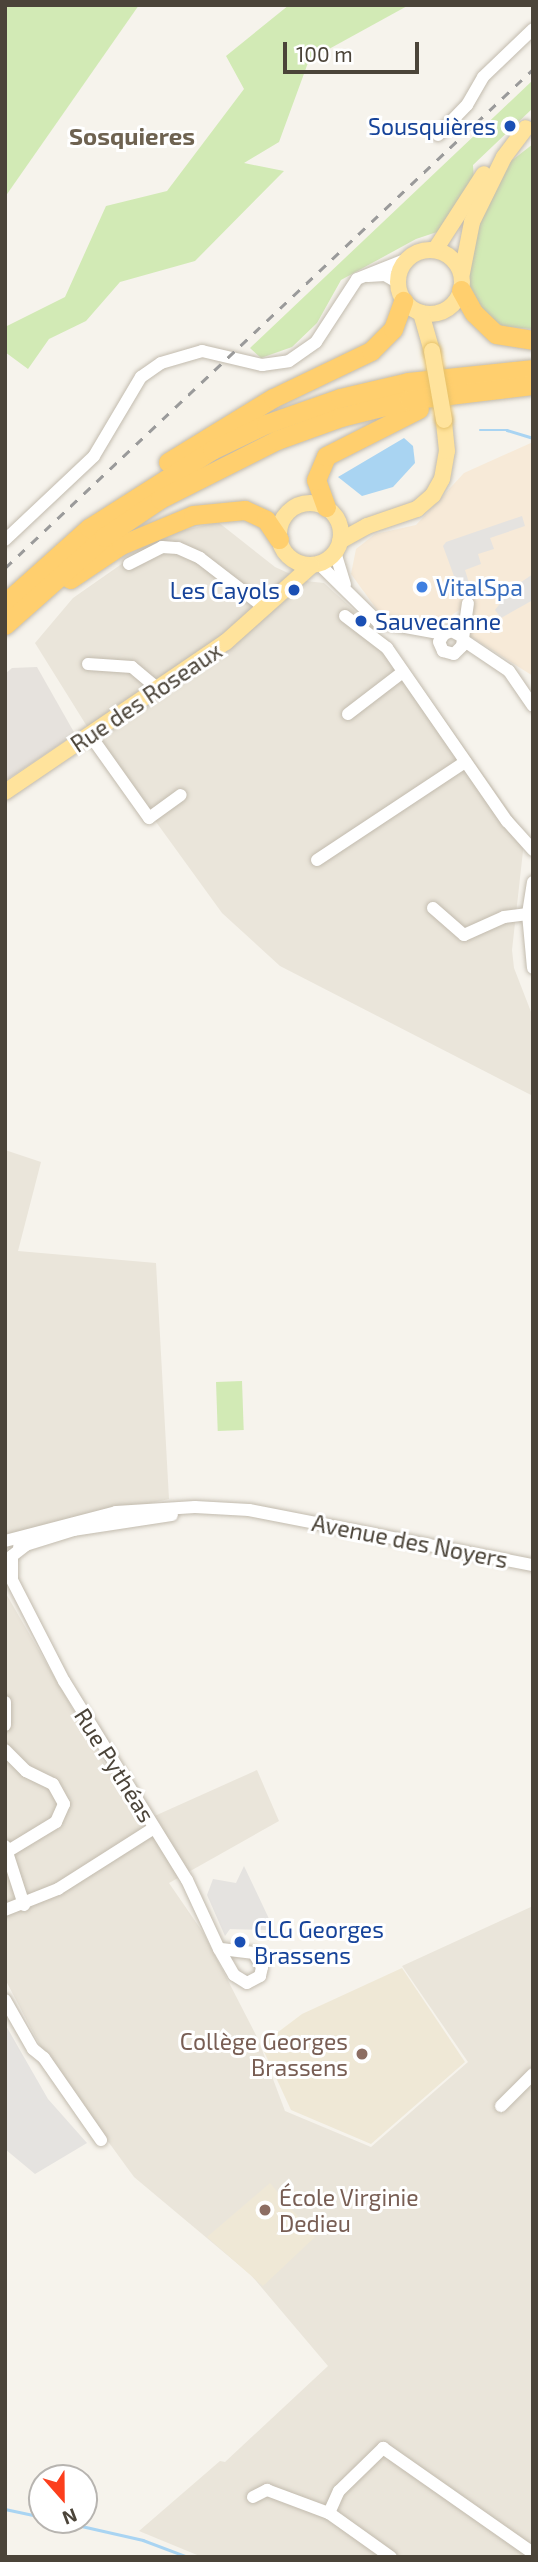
<!DOCTYPE html>
<html>
<head>
<meta charset="utf-8">
<style>
  body { margin:0 }
  #map { position:relative; width:538px; height:2562px; overflow:hidden; background:#f6f3ec; font-family:"Exo 2",sans-serif }
  div>[style] { position:absolute }
  [style*='--x'] { left:calc(var(--x)*1px); top:calc(var(--y)*1px); width:calc(var(--w)*1px); rotate:calc(var(--a)*1deg) }
  .residential>* { inset:0; background:#eae5da }
  .commercial>* { inset:0; background:#f7ead8 }
  .industrial>* { inset:0; background:#e6e2dd }
  .education>* { inset:0; background:#efe8d6 }
  .green>* { inset:0; background:#d2eab5; transform-origin:0 0 }
  .parking>* { inset:0; background:#e5e3e0 }
  .water>* { inset:0; background:#a9d4f2 }
  .stream>* { height:2.5px; margin:-1.25px; padding:0 1.25px; transform-origin:1.25px; border-radius:1.25px; background:#a9d4f2 }
  .roads { filter:drop-shadow(0 0 2px #c2bbae) drop-shadow(0 0 2px #c2bbae) }
  .minor>* { height:12px; margin:-6px; padding:0 6px; transform-origin:6px; border-radius:6px; background:#fff }
  .major>* { height:16px; margin:-8px; padding:0 8px; transform-origin:8px; border-radius:8px; background:#ffe39c }
  .major>.ring { margin:-8px; padding:0; box-sizing:content-box; background:none; border:16px solid #ffe39c; border-radius:50% }
  .highway>* { height:19px; margin:-9.5px; padding:0 9.5px; transform-origin:9.5px; border-radius:9.5px; background:#ffcf6e }
  .rail>* { height:2.5px; margin-top:-1.25px; transform-origin:0; background:repeating-linear-gradient(90deg,#9a9a9a 0 9px,transparent 0 18px) }
  .bridges { filter:drop-shadow(0 0 2px #e6c16a) drop-shadow(0 0 2px #e6c16a) }
  .major-bridge>* { height:16px; margin:-8px; padding:0 8px; transform-origin:8px; border-radius:8px; background:#ffe39c }
  .dots>* { width:19px; height:19px; translate:-50% -50%; box-sizing:border-box; border:4px solid #fff; border-radius:50% }
  span { translate:-50% -50%; white-space:nowrap; text-align:center; line-height:1.15; -webkit-text-stroke:6px #fff; paint-order:stroke }
  .transit-label { font-size:23px; color:#164399 }
  .right { translate:-100% -50%; text-align:right }
  .left { translate:0 -50%; text-align:left }
  .shop-label { font-size:23px; color:#366cbe }
  .street-label { font-size:23px; color:#4b4439 }
  .education-label { font-size:23px; color:#785e54 }
  .neighbourhood-label { font-size:24px; color:#6e6250; font-weight:700 }
  .frame { position:absolute; inset:0; border:7px solid #4b4439; pointer-events:none }
  .north { position:absolute; left:28px; top:2464px; width:70px; height:70px; box-sizing:border-box; background:#fff; border:2px solid #b7b4b0; border-radius:50%; rotate:159deg; font-size:19px; font-weight:700; line-height:28px; text-align:center; color:#4b4439 }
  .north::after { content:''; display:block; margin:auto; width:24px; height:32px; background:#fc3f1d; clip-path:polygon(50% 0,100% 100%,50% 72%,0 100%) }
  .scale { position:absolute; left:283px; top:42px; width:136px; height:32px; box-sizing:border-box; border:4px solid #4b4439; border-top:0; padding-left:9px; font-size:21px; line-height:24px; white-space:nowrap; color:#4b4439; -webkit-text-stroke:5px #fff; paint-order:stroke }
</style>
</head>
<body>
<div id="map">
  <div class="residential">
    <div style="clip-path:polygon(218px 522px,275px 567px,306px 581px,324px 583px,392px 645px,525px 833px,512px 950px,514px 968px,533px 1017px,533px 1096px,280px 966px,222px 913px,88px 728px,35px 643px,73px 598px,163px 535px)"></div>
    <div style="clip-path:polygon(5px 1150px,41px 1162px,18px 1251px,156px 1263px,169px 1499px,5px 1536px)"></div>
    <div style="clip-path:polygon(5px 1592px,139px 1823px,257px 1770px,279px 1821px,169px 1883px,204px 1934px,258px 2039px,285px 2111px,371px 2147px,468px 2062px,402px 1966px,533px 1906px,533px 2557px,202px 2557px,139px 2531px,220px 2461px,225px 2462px,328px 2366px,251px 2275px,134px 2177px,45px 2055px,5px 1979px)"></div>
  </div>
  <div class="commercial">
    <div style="clip-path:polygon(533px 442px,533px 676px,470px 636px,468px 604px,437px 625px,383px 618px,351px 574px,356px 549px,375px 534px,416px 525px,464px 473px)"></div>
  </div>
  <div class="industrial">
    <div style="clip-path:polygon(37px 667px,75px 734px,5px 781px,5px 674px,12px 668px)"></div>
  </div>
  <div class="education">
    <div style="clip-path:polygon(402px 1968px,465px 2062px,371px 2144px,291px 2110px,261px 2045px,302px 2014px)"></div>
    <div style="clip-path:polygon(270px 2183px,315px 2237px,263px 2286px,207px 2237px)"></div>
  </div>
  <div class="green">
    <div style="clip-path:polygon(5px 5px,139px 5px,5px 197px)"></div>
    <div style="clip-path:polygon(289px 5px,409px 5px,309px 60px,279px 142px,244px 163px,284px 171px,195px 261px,120px 282px,86px 321px,49px 339px,28px 369px,5px 352px,5px 327px,65px 297px,106px 206px,167px 191px,244px 89px,226px 56px)"></div>
    <div style="clip-path:polygon(533px 80px,533px 108px,473px 165px,474px 180px,437px 232px,416px 239px,341px 280px,317px 323px,292px 347px,261px 358px,250px 348px)"></div>
    <div style="clip-path:polygon(533px 144px,533px 329px,495px 326px,470px 298px,467px 274px,482px 214px,506px 165px)"></div>
    <div style="left:242px;top:1381px;width:49px;height:26px;rotate:88deg"></div>
  </div>
  <div class="parking">
    <div style="clip-path:polygon(522px 516px,525px 526px,490px 538px,494px 549px,478px 554px,481px 564px,465px 570px,469px 583px,458px 587px,443px 546px,446px 542px)"></div>
    <div style="clip-path:polygon(533px 574px,533px 600px,501px 618px,495px 610px,511px 589px)"></div>
    <div style="clip-path:polygon(244px 1866px,271px 1923px,268px 1930px,230px 1929px,225px 1936px,207px 1895px,213px 1879px,236px 1883px)"></div>
    <div style="clip-path:polygon(5px 2024px,48px 2099px,87px 2143px,35px 2174px,5px 2149px)"></div>
  </div>
  <div class="water">
    <div style="clip-path:polygon(404px 438px,413px 446px,415px 463px,393px 487px,362px 496px,338px 477px)"></div>
  </div>
  <div class="stream">
    <div style="--x:480;--y:430;--w:27;--a:0"></div>
    <div style="--x:507;--y:430;--w:27;--a:17"></div>
    <div style="--x:5;--y:2509;--w:38;--a:12"></div>
    <div style="--x:55;--y:2520;--w:90;--a:12.8"></div>
    <div style="--x:143;--y:2540;--w:48;--a:20.7"></div>
  </div>
  <div class="roads">
    <div class="minor">
      <div style="--x:438;--y:135;--w:42;--a:-46"></div>
      <div style="--x:467;--y:105;--w:32;--a:-60"></div>
      <div style="--x:483;--y:77;--w:69;--a:-43.8"></div>
      <div style="--x:368;--y:276;--w:17;--a:-3"></div>
      <div style="--x:385;--y:275;--w:14;--a:30"></div>
      <div style="--x:5;--y:540;--w:122;--a:-43.3"></div>
      <div style="--x:94;--y:456;--w:92;--a:-59.3"></div>
      <div style="--x:141;--y:377;--w:24;--a:-35"></div>
      <div style="--x:161;--y:363;--w:43;--a:-16.3"></div>
      <div style="--x:202;--y:351;--w:62;--a:13.1"></div>
      <div style="--x:262;--y:365;--w:27;--a:-8"></div>
      <div style="--x:289;--y:361;--w:33;--a:-35"></div>
      <div style="--x:316;--y:342;--w:75;--a:-56.9"></div>
      <div style="--x:357;--y:279;--w:54;--a:-21.8"></div>
      <div style="--x:335;--y:552;--w:34;--a:73"></div>
      <div style="--x:318;--y:563;--w:84;--a:44.5"></div>
      <div style="--x:378;--y:622;--w:67;--a:10.3"></div>
      <div style="--x:129;--y:564;--w:37;--a:-27"></div>
      <div style="--x:162;--y:547;--w:16;--a:4"></div>
      <div style="--x:178;--y:548;--w:24;--a:24"></div>
      <div style="--x:200;--y:558;--w:82;--a:37.6"></div>
      <div style="--x:345;--y:616;--w:53;--a:37.3"></div>
      <div style="--x:387;--y:648;--w:211;--a:55.3"></div>
      <div style="--x:507;--y:821;--w:39;--a:48"></div>
      <div style="--x:461;--y:636;--w:10;--a:-151"></div>
      <div style="--x:452;--y:631;--w:9;--a:159"></div>
      <div style="--x:444;--y:634;--w:9;--a:122"></div>
      <div style="--x:439;--y:642;--w:10;--a:66"></div>
      <div style="--x:443;--y:651;--w:11;--a:15"></div>
      <div style="--x:454;--y:654;--w:11;--a:-45"></div>
      <div style="--x:462;--y:646;--w:43;--a:-82.1"></div>
      <div style="--x:463;--y:640;--w:55;--a:34"></div>
      <div style="--x:509;--y:671;--w:42;--a:55.6"></div>
      <div style="--x:88;--y:664;--w:44;--a:3.9"></div>
      <div style="--x:132;--y:667;--w:34;--a:40"></div>
      <div style="--x:348;--y:714;--w:69;--a:-37.4"></div>
      <div style="--x:90;--y:735;--w:102;--a:54.6"></div>
      <div style="--x:149;--y:818;--w:39;--a:-36"></div>
      <div style="--x:317;--y:860;--w:178;--a:-33.5"></div>
      <div style="--x:533;--y:882;--w:32;--a:99"></div>
      <div style="--x:528;--y:914;--w:54;--a:84.7"></div>
      <div style="--x:433;--y:908;--w:41;--a:41.1"></div>
      <div style="--x:464;--y:935;--w:44;--a:-24.2"></div>
      <div style="--x:504;--y:917;--w:24;--a:-7"></div>
      <div style="--x:5;--y:1541;--w:115;--a:-14.6"></div>
      <div style="--x:116;--y:1512;--w:79;--a:-3.6"></div>
      <div style="--x:195;--y:1507;--w:54;--a:3.2"></div>
      <div style="--x:249;--y:1510;--w:289;--a:11"></div>
      <div style="--x:26;--y:1545;--w:18;--a:142"></div>
      <div style="--x:12;--y:1556;--w:24;--a:90"></div>
      <div style="--x:12;--y:1580;--w:114;--a:62.8"></div>
      <div style="--x:64;--y:1681;--w:234;--a:58.3"></div>
      <div style="--x:187;--y:1880;--w:76;--a:65.1"></div>
      <div style="--x:219;--y:1949;--w:30;--a:60"></div>
      <div style="--x:234;--y:1975;--w:15;--a:32"></div>
      <div style="--x:247;--y:1983;--w:15;--a:-28"></div>
      <div style="--x:260;--y:1976;--w:9;--a:-77"></div>
      <div style="--x:262;--y:1967;--w:16;--a:-120"></div>
      <div style="--x:254;--y:1953;--w:35;--a:-173"></div>
      <div style="--x:19;--y:1547;--w:58;--a:-17.2"></div>
      <div style="--x:74;--y:1530;--w:99;--a:-8.7"></div>
      <div style="--x:5;--y:1702;--w:23;--a:90"></div>
      <div style="--x:5;--y:1750;--w:30;--a:45"></div>
      <div style="--x:26;--y:1771;--w:30;--a:26"></div>
      <div style="--x:53;--y:1784;--w:23;--a:61"></div>
      <div style="--x:64;--y:1804;--w:20;--a:114"></div>
      <div style="--x:56;--y:1822;--w:60;--a:148.7"></div>
      <div style="--x:5;--y:1846;--w:62;--a:72.1"></div>
      <div style="--x:5;--y:1910;--w:57;--a:-21.6"></div>
      <div style="--x:58;--y:1889;--w:114;--a:-32.4"></div>
      <div style="--x:5;--y:2000;--w:56;--a:60.3"></div>
      <div style="--x:33;--y:2049;--w:14;--a:39"></div>
      <div style="--x:44;--y:2058;--w:100;--a:55.2"></div>
      <div style="--x:501;--y:2106;--w:45;--a:-45"></div>
      <div style="--x:253;--y:2497;--w:16;--a:-27"></div>
      <div style="--x:267;--y:2490;--w:66;--a:20.4"></div>
      <div style="--x:329;--y:2513;--w:76;--a:35.4"></div>
      <div style="--x:329;--y:2513;--w:24;--a:-66"></div>
      <div style="--x:339;--y:2491;--w:62;--a:-44.3"></div>
      <div style="--x:383;--y:2448;--w:183;--a:35"></div>
    </div>
    <div class="major">
      <div class="ring" style="left:398px;top:250px;width:48px;height:48px"></div>
      <div style="--x:435;--y:250;--w:90;--a:-57.2"></div>
      <div style="--x:462;--y:273;--w:52;--a:-78.9"></div>
      <div style="--x:472;--y:222;--w:72;--a:-63.8"></div>
      <div style="--x:504;--y:157;--w:36;--a:-53"></div>
      <div style="--x:421;--y:313;--w:40;--a:74"></div>
      <div class="ring" style="left:279px;top:503px;width:46px;height:46px"></div>
      <div style="--x:340;--y:541;--w:31;--a:-29"></div>
      <div style="--x:367;--y:526;--w:53;--a:-18.8"></div>
      <div style="--x:417;--y:509;--w:21;--a:-41"></div>
      <div style="--x:433;--y:495;--w:18;--a:-61"></div>
      <div style="--x:442;--y:479;--w:28;--a:-80"></div>
      <div style="--x:447;--y:451;--w:31;--a:-96"></div>
      <div style="--x:5;--y:792;--w:267;--a:-34.2"></div>
      <div style="--x:226;--y:642;--w:115;--a:-41.8"></div>
    </div>
    <div class="highway">
      <div style="--x:461;--y:290;--w:26;--a:61"></div>
      <div style="--x:474;--y:313;--w:30;--a:44"></div>
      <div style="--x:496;--y:334;--w:37;--a:9"></div>
      <div style="--x:168;--y:462;--w:123;--a:-31.4"></div>
      <div style="--x:273;--y:398;--w:109;--a:-25.6"></div>
      <div style="--x:371;--y:351;--w:31;--a:-45"></div>
      <div style="--x:393;--y:329;--w:30;--a:-70"></div>
      <div style="--x:326;--y:507;--w:29;--a:-110"></div>
      <div style="--x:316;--y:480;--w:26;--a:-67"></div>
      <div style="--x:326;--y:456;--w:104;--a:-26.8"></div>
      <div style="--x:70;--y:579;--w:61;--a:-33.7"></div>
      <div style="--x:121;--y:545;--w:78;--a:-22.6"></div>
      <div style="--x:193;--y:515;--w:52;--a:-5.5"></div>
      <div style="--x:245;--y:510;--w:23;--a:25"></div>
      <div style="--x:266;--y:520;--w:23;--a:56"></div>
      <div style="--x:5;--y:603;--w:113;--a:-41.8"></div>
      <div style="--x:89;--y:528;--w:146;--a:-32.4"></div>
      <div style="--x:212;--y:450;--w:60;--a:-25.7"></div>
      <div style="--x:266;--y:424;--w:78;--a:-19.4"></div>
      <div style="--x:340;--y:398;--w:70;--a:-13.2"></div>
      <div style="--x:408;--y:382;--w:126;--a:-5.9"></div>
      <div style="--x:5;--y:625;--w:132;--a:-41.6"></div>
      <div style="--x:104;--y:537;--w:68;--a:-34.2"></div>
      <div style="--x:160;--y:499;--w:131;--a:-26.8"></div>
      <div style="--x:277;--y:440;--w:68;--a:-19.8"></div>
      <div style="--x:341;--y:417;--w:70;--a:-14"></div>
      <div style="--x:409;--y:400;--w:125;--a:-6.9"></div>
    </div>
  </div>
  <div class="rail">
    <div style="--x:5;--y:568;--w:726;--a:-43.38"></div>
  </div>
  <div class="bridges">
    <div class="major-bridge">
      <div style="--x:432;--y:351;--w:70;--a:80.1"></div>
    </div>
  </div>
  <div class="dots">
    <div style="left:510px;top:126px;background:#1a4fb4"></div>
    <div style="left:422px;top:587px;background:#3f7fe0"></div>
    <div style="left:294px;top:590px;background:#1a4fb4"></div>
    <div style="left:361px;top:621px;background:#1a4fb4"></div>
    <div style="left:240px;top:1942px;background:#1a4fb4"></div>
    <div style="left:362px;top:2054px;background:#8d6e63"></div>
    <div style="left:265px;top:2210px;background:#8d6e63"></div>
  </div>
  <div class="transit-label">
    <span class="right" style="left:496px;top:126px">Sousquières</span>
    <span class="right" style="left:280px;top:590px">Les Cayols</span>
    <span class="left" style="left:375px;top:621px">Sauvecanne</span>
    <span class="left" style="left:254px;top:1942px">CLG Georges<br>Brassens</span>
  </div>
  <div class="shop-label">
    <span class="left" style="left:436px;top:587px">VitalSpa</span>
  </div>
  <div class="street-label">
    <span style="left:146px;top:697px;rotate:-34deg">Rue des Roseaux</span>
    <span style="left:410px;top:1541px;rotate:11deg">Avenue des Noyers</span>
    <span style="left:115px;top:1765px;rotate:58deg">Rue Pythéas</span>
  </div>
  <div class="education-label">
    <span class="right" style="left:348px;top:2054px">Collège Georges<br>Brassens</span>
    <span class="left" style="left:279px;top:2210px">École Virginie<br>Dedieu</span>
  </div>
  <div class="neighbourhood-label">
    <span style="left:132px;top:136px">Sosquieres</span>
  </div>
  <div class="frame"></div>
  <div class="north">N</div>
  <div class="scale">100 m</div>
</div>
</body>
</html>
